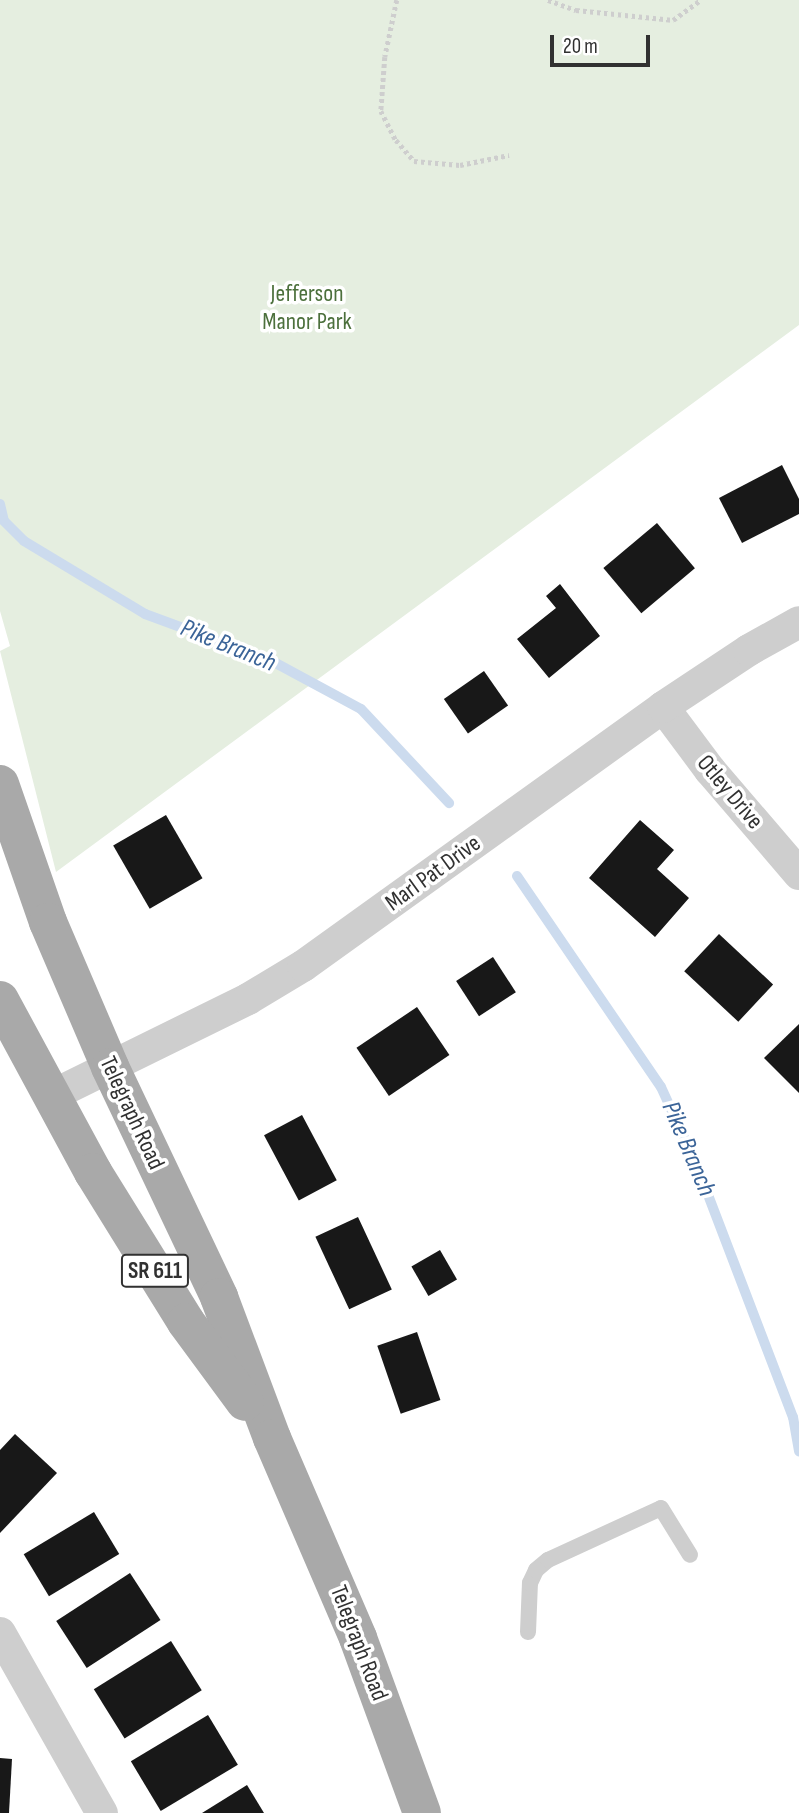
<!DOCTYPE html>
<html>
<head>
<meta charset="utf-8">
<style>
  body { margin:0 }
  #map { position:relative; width:799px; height:1813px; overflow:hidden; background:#fff; font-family:"Sofia Sans Condensed",sans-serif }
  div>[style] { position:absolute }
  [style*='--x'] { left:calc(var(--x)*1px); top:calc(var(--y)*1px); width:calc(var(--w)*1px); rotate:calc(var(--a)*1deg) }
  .green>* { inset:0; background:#e5eee0 }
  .stream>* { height:10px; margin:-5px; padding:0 5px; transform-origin:5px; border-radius:5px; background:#ccdbee }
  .building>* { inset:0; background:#181818; transform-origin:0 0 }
  .path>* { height:4.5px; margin-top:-2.25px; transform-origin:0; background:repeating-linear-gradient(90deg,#cecece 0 3.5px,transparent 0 7px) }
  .service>* { height:16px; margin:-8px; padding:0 8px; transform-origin:8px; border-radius:8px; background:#cecece }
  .minor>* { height:32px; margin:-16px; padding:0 16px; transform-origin:16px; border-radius:16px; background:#cecece }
  .primary>* { height:38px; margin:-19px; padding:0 19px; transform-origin:19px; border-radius:19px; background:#a9a9a9 }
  span { translate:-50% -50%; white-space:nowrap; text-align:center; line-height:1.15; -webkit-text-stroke:7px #fff; paint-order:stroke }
  .shield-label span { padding:2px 5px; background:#fff; border:2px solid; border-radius:5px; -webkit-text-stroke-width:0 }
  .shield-label { font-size:23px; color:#313131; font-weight:700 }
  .park-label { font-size:24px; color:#4c703c }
  .street-label { font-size:24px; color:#313131 }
  .water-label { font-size:26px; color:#3b6498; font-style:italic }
  .scale { position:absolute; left:550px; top:35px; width:100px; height:32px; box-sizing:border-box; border:4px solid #313131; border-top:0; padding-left:9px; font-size:21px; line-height:24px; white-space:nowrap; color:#313131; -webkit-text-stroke:5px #fff; paint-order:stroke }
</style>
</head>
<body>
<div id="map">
  <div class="green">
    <div style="clip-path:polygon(0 0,799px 0,799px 325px,56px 872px,0 651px,10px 646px,0 611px)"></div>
  </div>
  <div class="stream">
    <div style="--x:0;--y:504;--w:17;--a:77"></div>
    <div style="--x:4;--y:521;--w:28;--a:45"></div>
    <div style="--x:24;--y:541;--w:141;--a:31.1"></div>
    <div style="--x:145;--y:614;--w:133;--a:20.2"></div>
    <div style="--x:270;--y:660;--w:103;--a:28.3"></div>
    <div style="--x:361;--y:709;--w:129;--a:46.9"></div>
    <div style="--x:517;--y:876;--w:255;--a:55.7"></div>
    <div style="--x:661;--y:1087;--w:87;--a:65.5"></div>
    <div style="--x:697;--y:1166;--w:269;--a:69.1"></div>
    <div style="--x:793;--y:1417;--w:35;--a:80"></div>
  </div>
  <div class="building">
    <div style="clip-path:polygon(782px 465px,799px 499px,799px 514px,742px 543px,719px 498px)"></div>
    <div style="left:657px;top:523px;width:59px;height:70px;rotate:50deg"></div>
    <div style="clip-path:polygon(560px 584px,600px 636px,549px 678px,517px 639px,556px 608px,546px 596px)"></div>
    <div style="left:484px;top:671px;width:42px;height:49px;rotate:55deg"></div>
    <div style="left:166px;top:815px;width:73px;height:61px;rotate:60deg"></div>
    <div style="clip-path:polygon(640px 820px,674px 850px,657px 869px,689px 898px,655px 937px,589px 878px)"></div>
    <div style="left:719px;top:934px;width:74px;height:51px;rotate:43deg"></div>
    <div style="left:493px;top:957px;width:42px;height:44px;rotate:57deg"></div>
    <div style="left:417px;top:1007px;width:58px;height:73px;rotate:56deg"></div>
    <div style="clip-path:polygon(799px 1024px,799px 1093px,764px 1058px)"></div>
    <div style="left:302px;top:1115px;width:74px;height:43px;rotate:62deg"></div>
    <div style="left:358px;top:1217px;width:80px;height:47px;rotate:65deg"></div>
    <div style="left:440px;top:1250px;width:34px;height:33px;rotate:60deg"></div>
    <div style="left:417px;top:1332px;width:72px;height:42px;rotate:71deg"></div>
    <div style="clip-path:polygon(15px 1434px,57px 1473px,0 1533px,0 1450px)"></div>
    <div style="left:94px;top:1512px;width:49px;height:82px;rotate:59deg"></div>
    <div style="left:130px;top:1573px;width:56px;height:88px;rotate:57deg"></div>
    <div style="left:171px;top:1641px;width:58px;height:91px;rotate:58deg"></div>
    <div style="left:208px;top:1715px;width:58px;height:90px;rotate:59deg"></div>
    <div style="clip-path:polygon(0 1758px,12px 1759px,9px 1813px,0 1813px)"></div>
    <div style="clip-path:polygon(247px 1785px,264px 1813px,202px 1813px)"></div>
  </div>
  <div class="path">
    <div style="--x:397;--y:0;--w:58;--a:101.9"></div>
    <div style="--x:385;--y:57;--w:54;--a:94.2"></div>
    <div style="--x:381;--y:111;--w:33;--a:63"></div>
    <div style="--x:396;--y:140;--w:28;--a:49"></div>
    <div style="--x:414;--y:161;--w:46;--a:5"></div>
    <div style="--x:460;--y:165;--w:50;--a:-11.5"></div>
    <div style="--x:548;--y:0;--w:30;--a:20"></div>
    <div style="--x:576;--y:10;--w:98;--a:5.9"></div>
    <div style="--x:673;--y:20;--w:34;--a:-36"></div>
  </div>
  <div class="service">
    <div style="--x:528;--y:1632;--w:49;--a:-87.7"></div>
    <div style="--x:530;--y:1583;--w:14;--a:-65"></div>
    <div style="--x:536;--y:1570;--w:16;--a:-40"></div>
    <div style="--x:548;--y:1560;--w:124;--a:-24.7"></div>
    <div style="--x:661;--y:1508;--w:55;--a:58.3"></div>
  </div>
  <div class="minor">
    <div style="--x:663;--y:707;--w:79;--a:53.3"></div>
    <div style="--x:710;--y:770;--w:137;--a:49.4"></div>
    <div style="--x:51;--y:1096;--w:220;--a:-26.2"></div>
    <div style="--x:248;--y:999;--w:64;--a:-31"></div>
    <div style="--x:303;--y:966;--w:443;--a:-35.7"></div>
    <div style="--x:663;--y:707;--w:103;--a:-33.5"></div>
    <div style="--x:749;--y:650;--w:57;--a:-29.2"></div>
    <div style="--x:0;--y:1633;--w:207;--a:60.5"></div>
  </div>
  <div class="primary">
    <div style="--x:0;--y:784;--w:146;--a:70.8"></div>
    <div style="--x:48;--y:922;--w:158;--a:66.8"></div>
    <div style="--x:110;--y:1067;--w:255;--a:64.6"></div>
    <div style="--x:219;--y:1297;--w:151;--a:69.4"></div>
    <div style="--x:272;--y:1438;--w:218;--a:66.7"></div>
    <div style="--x:358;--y:1638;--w:186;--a:69.9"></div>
    <div style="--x:0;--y:1000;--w:196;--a:61.6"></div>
    <div style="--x:93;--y:1172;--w:176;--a:58.2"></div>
    <div style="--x:186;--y:1322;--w:99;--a:53.6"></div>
  </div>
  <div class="shield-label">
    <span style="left:155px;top:1271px">SR 611</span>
  </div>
  <div class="park-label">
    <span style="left:307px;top:308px">Jefferson<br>Manor Park</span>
  </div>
  <div class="street-label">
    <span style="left:730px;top:792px;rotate:50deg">Otley Drive</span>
    <span style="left:433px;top:873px;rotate:-36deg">Marl Pat Drive</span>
    <span style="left:132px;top:1113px;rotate:65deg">Telegraph Road</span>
    <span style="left:359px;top:1643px;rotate:69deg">Telegraph Road</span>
  </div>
  <div class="water-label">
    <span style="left:228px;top:646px;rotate:22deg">Pike Branch</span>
    <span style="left:688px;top:1149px;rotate:67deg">Pike Branch</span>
  </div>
  <div class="scale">20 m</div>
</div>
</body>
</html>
